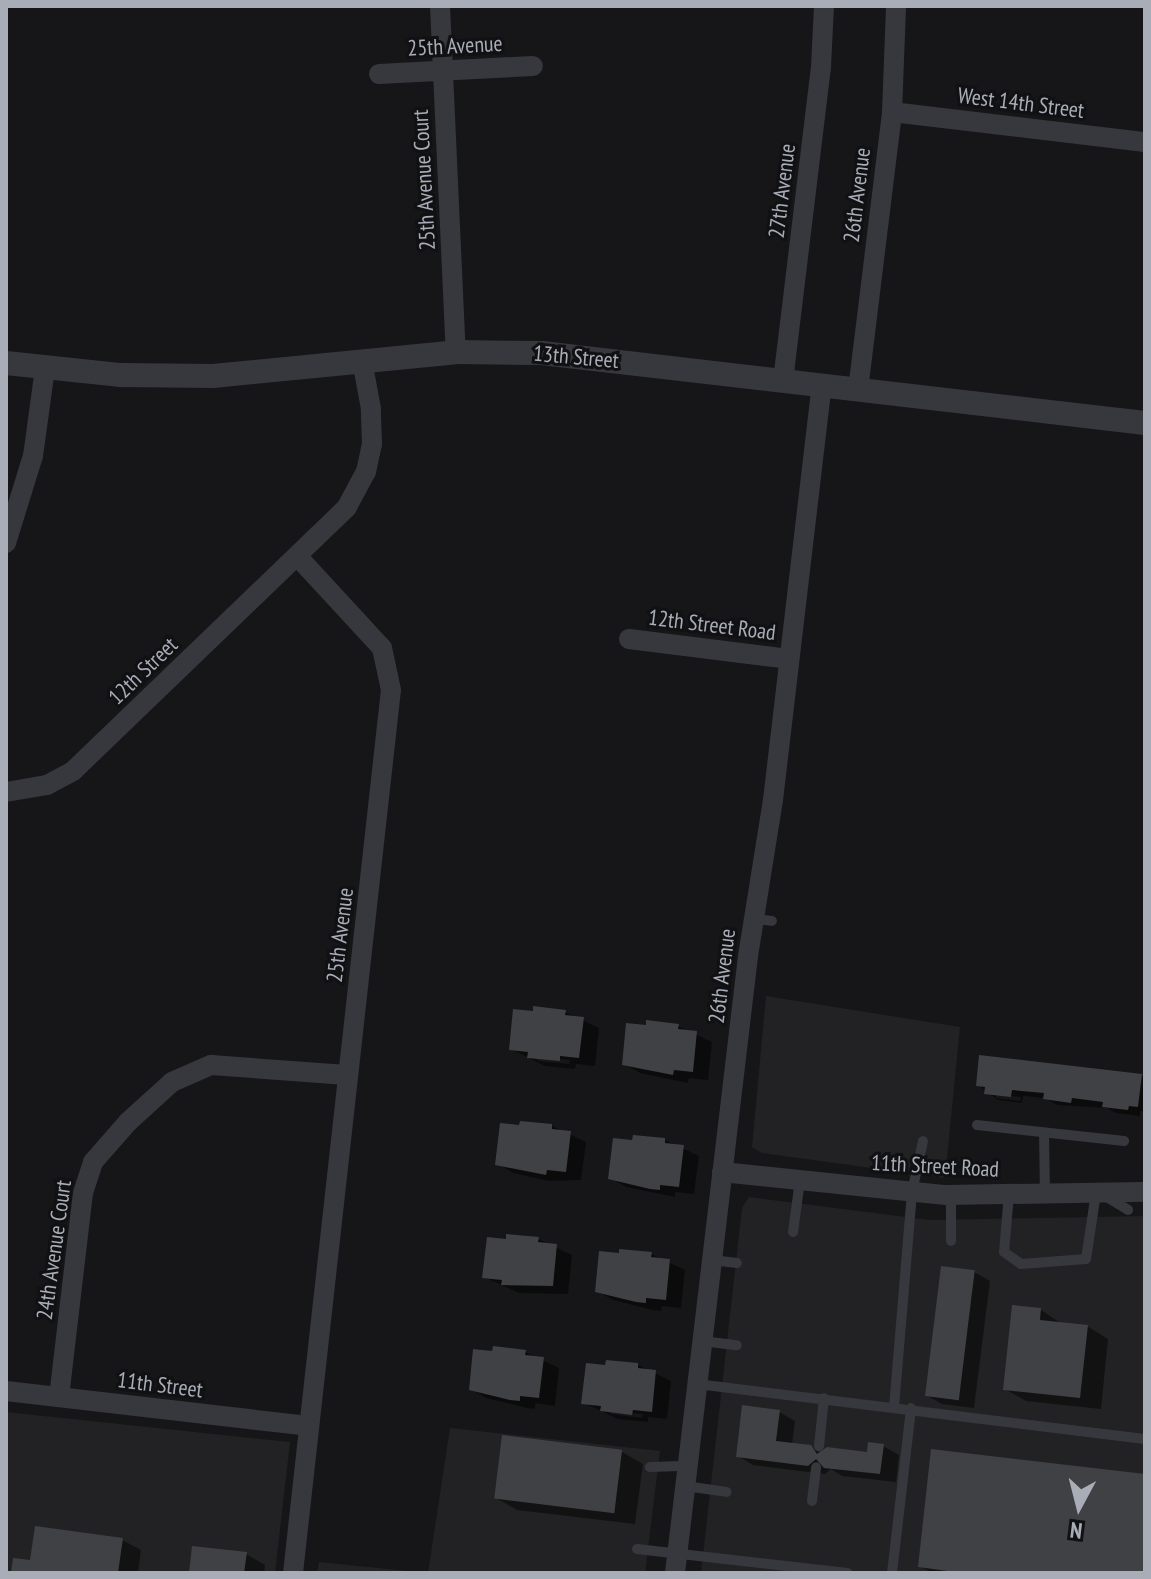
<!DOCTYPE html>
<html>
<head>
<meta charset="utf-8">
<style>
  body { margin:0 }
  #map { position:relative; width:1151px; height:1579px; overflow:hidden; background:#161618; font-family:"PT Sans Narrow",sans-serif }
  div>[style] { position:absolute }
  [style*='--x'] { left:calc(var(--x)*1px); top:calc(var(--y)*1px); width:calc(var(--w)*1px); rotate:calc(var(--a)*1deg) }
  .built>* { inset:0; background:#222225 }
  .shadow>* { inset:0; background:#0007 }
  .building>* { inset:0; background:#404145; transform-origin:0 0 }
  .service>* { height:10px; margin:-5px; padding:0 5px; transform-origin:5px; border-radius:5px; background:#37383d }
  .minor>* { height:20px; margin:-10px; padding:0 10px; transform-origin:10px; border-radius:10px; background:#37383d }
  .tertiary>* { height:24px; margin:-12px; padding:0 12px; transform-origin:12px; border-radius:12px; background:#37383d }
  span { translate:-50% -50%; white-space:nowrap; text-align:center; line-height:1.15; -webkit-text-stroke:6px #111113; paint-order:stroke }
  .street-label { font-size:22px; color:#a8adb8 }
  .frame { position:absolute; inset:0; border:8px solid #a8adb8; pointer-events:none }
  .north { position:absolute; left:1039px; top:1467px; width:80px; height:80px; -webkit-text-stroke:6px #111113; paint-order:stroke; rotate:187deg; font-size:22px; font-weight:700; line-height:32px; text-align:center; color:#a8adb8 }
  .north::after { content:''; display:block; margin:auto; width:28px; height:36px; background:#a8adb8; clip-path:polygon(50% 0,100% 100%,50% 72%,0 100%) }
</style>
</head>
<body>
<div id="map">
  <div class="built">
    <div style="clip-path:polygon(766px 996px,960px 1027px,945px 1178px,762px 1153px,752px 1147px)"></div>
    <div style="clip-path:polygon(749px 1197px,930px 1220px,1145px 1216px,1145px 1573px,701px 1573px,742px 1208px)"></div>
    <div style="clip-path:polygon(6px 1412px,290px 1442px,275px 1573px,6px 1573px)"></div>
    <div style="clip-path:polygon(450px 1428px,660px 1451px,645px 1573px,428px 1573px)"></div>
    <div style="clip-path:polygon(319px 1562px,427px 1573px,317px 1573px)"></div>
  </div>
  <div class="shadow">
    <div style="clip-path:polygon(evenodd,565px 1012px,599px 1028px,595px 1066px,576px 1064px,575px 1069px,545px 1066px,511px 1049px,565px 1012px,534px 1056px,570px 1060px,569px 1064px,538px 1061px,534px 1056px)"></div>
    <div style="clip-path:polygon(678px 1026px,712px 1042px,708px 1080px,689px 1078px,688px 1083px,640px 1073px,624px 1064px)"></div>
    <div style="clip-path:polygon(evenodd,1142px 1076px,1145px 1078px,1145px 1112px,1140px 1111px,1140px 1116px,1116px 1113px,1107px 1108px,1057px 1105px,1045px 1098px,1023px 1096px,1022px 1103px,998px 1100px,978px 1085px,1142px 1076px,996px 1094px,1021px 1097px,1020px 1101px,996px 1098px,996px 1094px)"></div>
    <div style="clip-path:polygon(552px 1126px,586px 1142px,581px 1180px,549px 1181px,513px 1173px,497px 1163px)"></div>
    <div style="clip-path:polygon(615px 1140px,665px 1140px,699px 1156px,694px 1194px,675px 1192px,675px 1197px,626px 1187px,610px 1178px)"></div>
    <div style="clip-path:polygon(488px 1239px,538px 1239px,572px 1255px,568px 1294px,519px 1293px,484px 1277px)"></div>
    <div style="clip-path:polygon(651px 1254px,685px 1270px,681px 1308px,662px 1306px,661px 1311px,653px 1310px,613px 1300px,597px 1291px)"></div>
    <div style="clip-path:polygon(974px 1272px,990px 1281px,974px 1408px,942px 1404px,926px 1395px)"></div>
    <div style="clip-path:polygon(1041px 1310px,1062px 1324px,1087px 1326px,1108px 1339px,1101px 1409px,1026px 1401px,1005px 1389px)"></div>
    <div style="clip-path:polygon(525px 1352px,559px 1368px,555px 1406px,535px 1403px,535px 1409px,527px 1408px,486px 1398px,471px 1389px)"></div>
    <div style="clip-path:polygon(evenodd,588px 1365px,638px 1365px,671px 1381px,667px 1419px,648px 1417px,648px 1422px,618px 1419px,584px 1403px,588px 1365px,606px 1410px,643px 1414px,642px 1418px,611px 1414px,606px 1410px)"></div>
    <div style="clip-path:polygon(779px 1412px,795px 1421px,792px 1445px,810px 1447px,821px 1454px,869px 1454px,883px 1446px,899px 1455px,896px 1482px,842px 1476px,831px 1469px,825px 1474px,753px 1465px,738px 1456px)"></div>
    <div style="clip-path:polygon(504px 1437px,622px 1452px,643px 1464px,635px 1524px,517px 1510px,496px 1498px)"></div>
    <div style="clip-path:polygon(1145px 1476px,1145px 1573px,932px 1573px,920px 1566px)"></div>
    <div style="clip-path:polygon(122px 1540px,141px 1550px,138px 1572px,144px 1573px,13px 1573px,32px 1562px)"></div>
    <div style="clip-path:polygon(246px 1554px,265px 1565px,264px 1573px,191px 1573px)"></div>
  </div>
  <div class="building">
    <div style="clip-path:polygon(533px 1006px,566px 1010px,565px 1015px,584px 1017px,579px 1058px,560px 1056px,560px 1061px,527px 1058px,528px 1052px,509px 1050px,513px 1009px,533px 1011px)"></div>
    <div style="clip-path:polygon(646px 1020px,679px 1024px,678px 1029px,697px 1031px,693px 1072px,674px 1070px,673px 1075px,622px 1065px,626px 1023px,646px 1025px)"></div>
    <div style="clip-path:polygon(979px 1055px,1142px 1074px,1138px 1107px,1129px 1106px,1128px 1110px,1102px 1107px,1103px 1102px,1072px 1098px,1071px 1103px,1043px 1099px,1044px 1093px,1012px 1090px,1011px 1097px,984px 1094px,985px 1087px,976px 1086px)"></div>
    <div style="clip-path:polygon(520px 1121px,552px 1124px,552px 1129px,571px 1131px,566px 1172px,547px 1170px,546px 1175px,495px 1165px,500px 1123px,519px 1125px)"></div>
    <div style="clip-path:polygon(633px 1135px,665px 1138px,665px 1143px,684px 1145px,679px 1187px,660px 1185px,660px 1190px,650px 1189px,608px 1179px,613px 1138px,632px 1140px)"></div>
    <div style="clip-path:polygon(506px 1234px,539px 1237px,538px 1242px,557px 1244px,553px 1286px,501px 1285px,502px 1280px,482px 1278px,487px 1237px,506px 1239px)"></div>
    <div style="clip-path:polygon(619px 1249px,652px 1252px,651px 1257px,670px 1259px,666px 1300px,646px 1298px,646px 1303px,636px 1302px,595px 1292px,599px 1251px,619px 1253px)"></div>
    <div style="left:941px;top:1266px;width:34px;height:131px;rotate:7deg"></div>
    <div style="clip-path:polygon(1012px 1305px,1041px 1308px,1040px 1320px,1088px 1325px,1080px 1398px,1003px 1390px)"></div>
    <div style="clip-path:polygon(493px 1346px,526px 1350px,525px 1355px,544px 1357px,539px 1398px,520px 1396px,520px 1401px,510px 1400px,469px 1390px,473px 1349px,492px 1351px)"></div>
    <div style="clip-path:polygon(606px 1360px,638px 1363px,638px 1368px,656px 1370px,652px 1412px,633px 1410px,632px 1415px,600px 1411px,601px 1406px,581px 1404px,586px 1363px,605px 1365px)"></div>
    <div style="clip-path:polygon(742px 1405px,780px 1410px,776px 1441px,811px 1445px,817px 1454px,827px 1447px,867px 1452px,868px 1442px,884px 1444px,880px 1474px,824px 1468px,816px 1459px,808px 1466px,736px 1457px)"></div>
    <div style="left:502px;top:1435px;width:121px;height:64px;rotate:7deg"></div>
    <div style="clip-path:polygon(931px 1449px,1145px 1474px,1145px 1573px,962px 1573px,918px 1567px)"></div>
    <div style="clip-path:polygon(35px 1526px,123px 1538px,118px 1573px,11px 1573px,13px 1558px,30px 1560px)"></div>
    <div style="clip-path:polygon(192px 1546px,247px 1552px,244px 1573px,189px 1573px)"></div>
  </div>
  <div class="service">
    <div style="--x:754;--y:919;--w:18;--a:6"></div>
    <div style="--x:977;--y:1125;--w:148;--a:6.2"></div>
    <div style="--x:1044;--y:1133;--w:61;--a:89.1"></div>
    <div style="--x:1009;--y:1194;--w:58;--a:94.9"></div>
    <div style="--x:1004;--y:1252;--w:21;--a:35"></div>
    <div style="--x:1021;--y:1264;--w:65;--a:-4.4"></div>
    <div style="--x:1086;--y:1259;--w:67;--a:-81.4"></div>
    <div style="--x:1105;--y:1196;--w:27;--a:31"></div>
    <div style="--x:793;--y:1232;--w:52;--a:-82.3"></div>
    <div style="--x:951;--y:1241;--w:46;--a:-90"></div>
    <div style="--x:712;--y:1260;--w:25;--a:7"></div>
    <div style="--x:702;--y:1341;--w:35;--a:7"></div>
    <div style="--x:697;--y:1384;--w:451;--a:7"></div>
    <div style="--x:894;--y:1407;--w:216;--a:-85.2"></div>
    <div style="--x:912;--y:1192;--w:52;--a:-77.8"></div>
    <div style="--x:819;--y:1446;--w:48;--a:-84.1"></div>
    <div style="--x:650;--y:1467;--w:38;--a:-2"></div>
    <div style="--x:685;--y:1486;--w:42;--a:8.1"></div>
    <div style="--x:812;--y:1501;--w:34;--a:-83"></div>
    <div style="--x:637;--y:1549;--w:212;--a:6.5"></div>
    <div style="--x:892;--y:1573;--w:166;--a:-83.4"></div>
  </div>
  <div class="minor">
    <div style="--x:440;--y:6;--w:346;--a:87.4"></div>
    <div style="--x:379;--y:74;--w:154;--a:-3"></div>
    <div style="--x:892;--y:112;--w:255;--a:6.8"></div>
    <div style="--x:783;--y:381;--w:316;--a:-83.1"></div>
    <div style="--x:821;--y:67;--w:61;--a:-87.2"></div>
    <div style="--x:858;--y:390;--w:280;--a:-83"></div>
    <div style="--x:892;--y:112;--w:106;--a:-87.8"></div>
    <div style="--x:6;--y:543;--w:91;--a:-72.8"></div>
    <div style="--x:33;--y:456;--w:89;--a:-82.2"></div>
    <div style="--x:629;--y:639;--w:161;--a:7.1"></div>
    <div style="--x:6;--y:792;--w:42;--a:-9.7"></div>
    <div style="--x:47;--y:785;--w:30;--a:-28"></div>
    <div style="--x:73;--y:771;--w:380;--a:-43.9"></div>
    <div style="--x:347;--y:507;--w:40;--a:-62"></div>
    <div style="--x:366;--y:472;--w:29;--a:-78"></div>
    <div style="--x:372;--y:444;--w:35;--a:-92"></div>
    <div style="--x:371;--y:409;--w:50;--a:-100.4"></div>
    <div style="--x:722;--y:1172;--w:225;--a:5.9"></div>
    <div style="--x:946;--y:1195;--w:199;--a:-0.9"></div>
    <div style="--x:6;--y:1391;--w:304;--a:6.6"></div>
    <div style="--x:59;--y:1397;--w:205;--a:-83.3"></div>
    <div style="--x:83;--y:1193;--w:33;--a:-72"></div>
    <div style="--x:93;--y:1162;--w:53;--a:-48.8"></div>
    <div style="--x:128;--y:1122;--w:59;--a:-42.3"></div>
    <div style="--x:172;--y:1082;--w:43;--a:-23.6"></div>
    <div style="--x:211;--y:1065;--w:136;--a:4.2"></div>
    <div style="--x:293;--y:1573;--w:888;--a:-83.67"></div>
    <div style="--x:391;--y:690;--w:43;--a:-102.1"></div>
    <div style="--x:382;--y:648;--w:124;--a:-132.7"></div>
    <div style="--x:675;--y:1573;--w:621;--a:-83.25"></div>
    <div style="--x:748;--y:956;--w:158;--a:-80.9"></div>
    <div style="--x:773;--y:800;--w:417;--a:-83.3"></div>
  </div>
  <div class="tertiary">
    <div style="--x:6;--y:363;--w:116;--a:6"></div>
    <div style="--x:121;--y:375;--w:92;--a:0.6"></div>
    <div style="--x:213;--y:376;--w:244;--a:-5.6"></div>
    <div style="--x:456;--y:352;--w:86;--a:0.7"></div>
    <div style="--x:542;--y:353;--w:607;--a:6.62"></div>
  </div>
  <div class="street-label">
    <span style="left:455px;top:46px;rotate:-3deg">25th Avenue</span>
    <span style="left:1021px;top:103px;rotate:7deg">West 14th Street</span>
    <span style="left:424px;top:180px;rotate:-93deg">25th Avenue Court</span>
    <span style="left:782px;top:191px;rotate:-83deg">27th Avenue</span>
    <span style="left:857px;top:195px;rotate:-83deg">26th Avenue</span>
    <span style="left:576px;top:357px;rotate:5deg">13th Street</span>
    <span style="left:712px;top:625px;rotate:7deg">12th Street Road</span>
    <span style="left:143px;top:671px;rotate:-44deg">12th Street</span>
    <span style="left:340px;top:935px;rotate:-83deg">25th Avenue</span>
    <span style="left:722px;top:976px;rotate:-83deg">26th Avenue</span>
    <span style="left:935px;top:1166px;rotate:3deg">11th Street Road</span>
    <span style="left:54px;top:1250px;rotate:-82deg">24th Avenue Court</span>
    <span style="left:160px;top:1385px;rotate:7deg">11th Street</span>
  </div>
  <div class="frame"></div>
  <div class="north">N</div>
</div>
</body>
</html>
